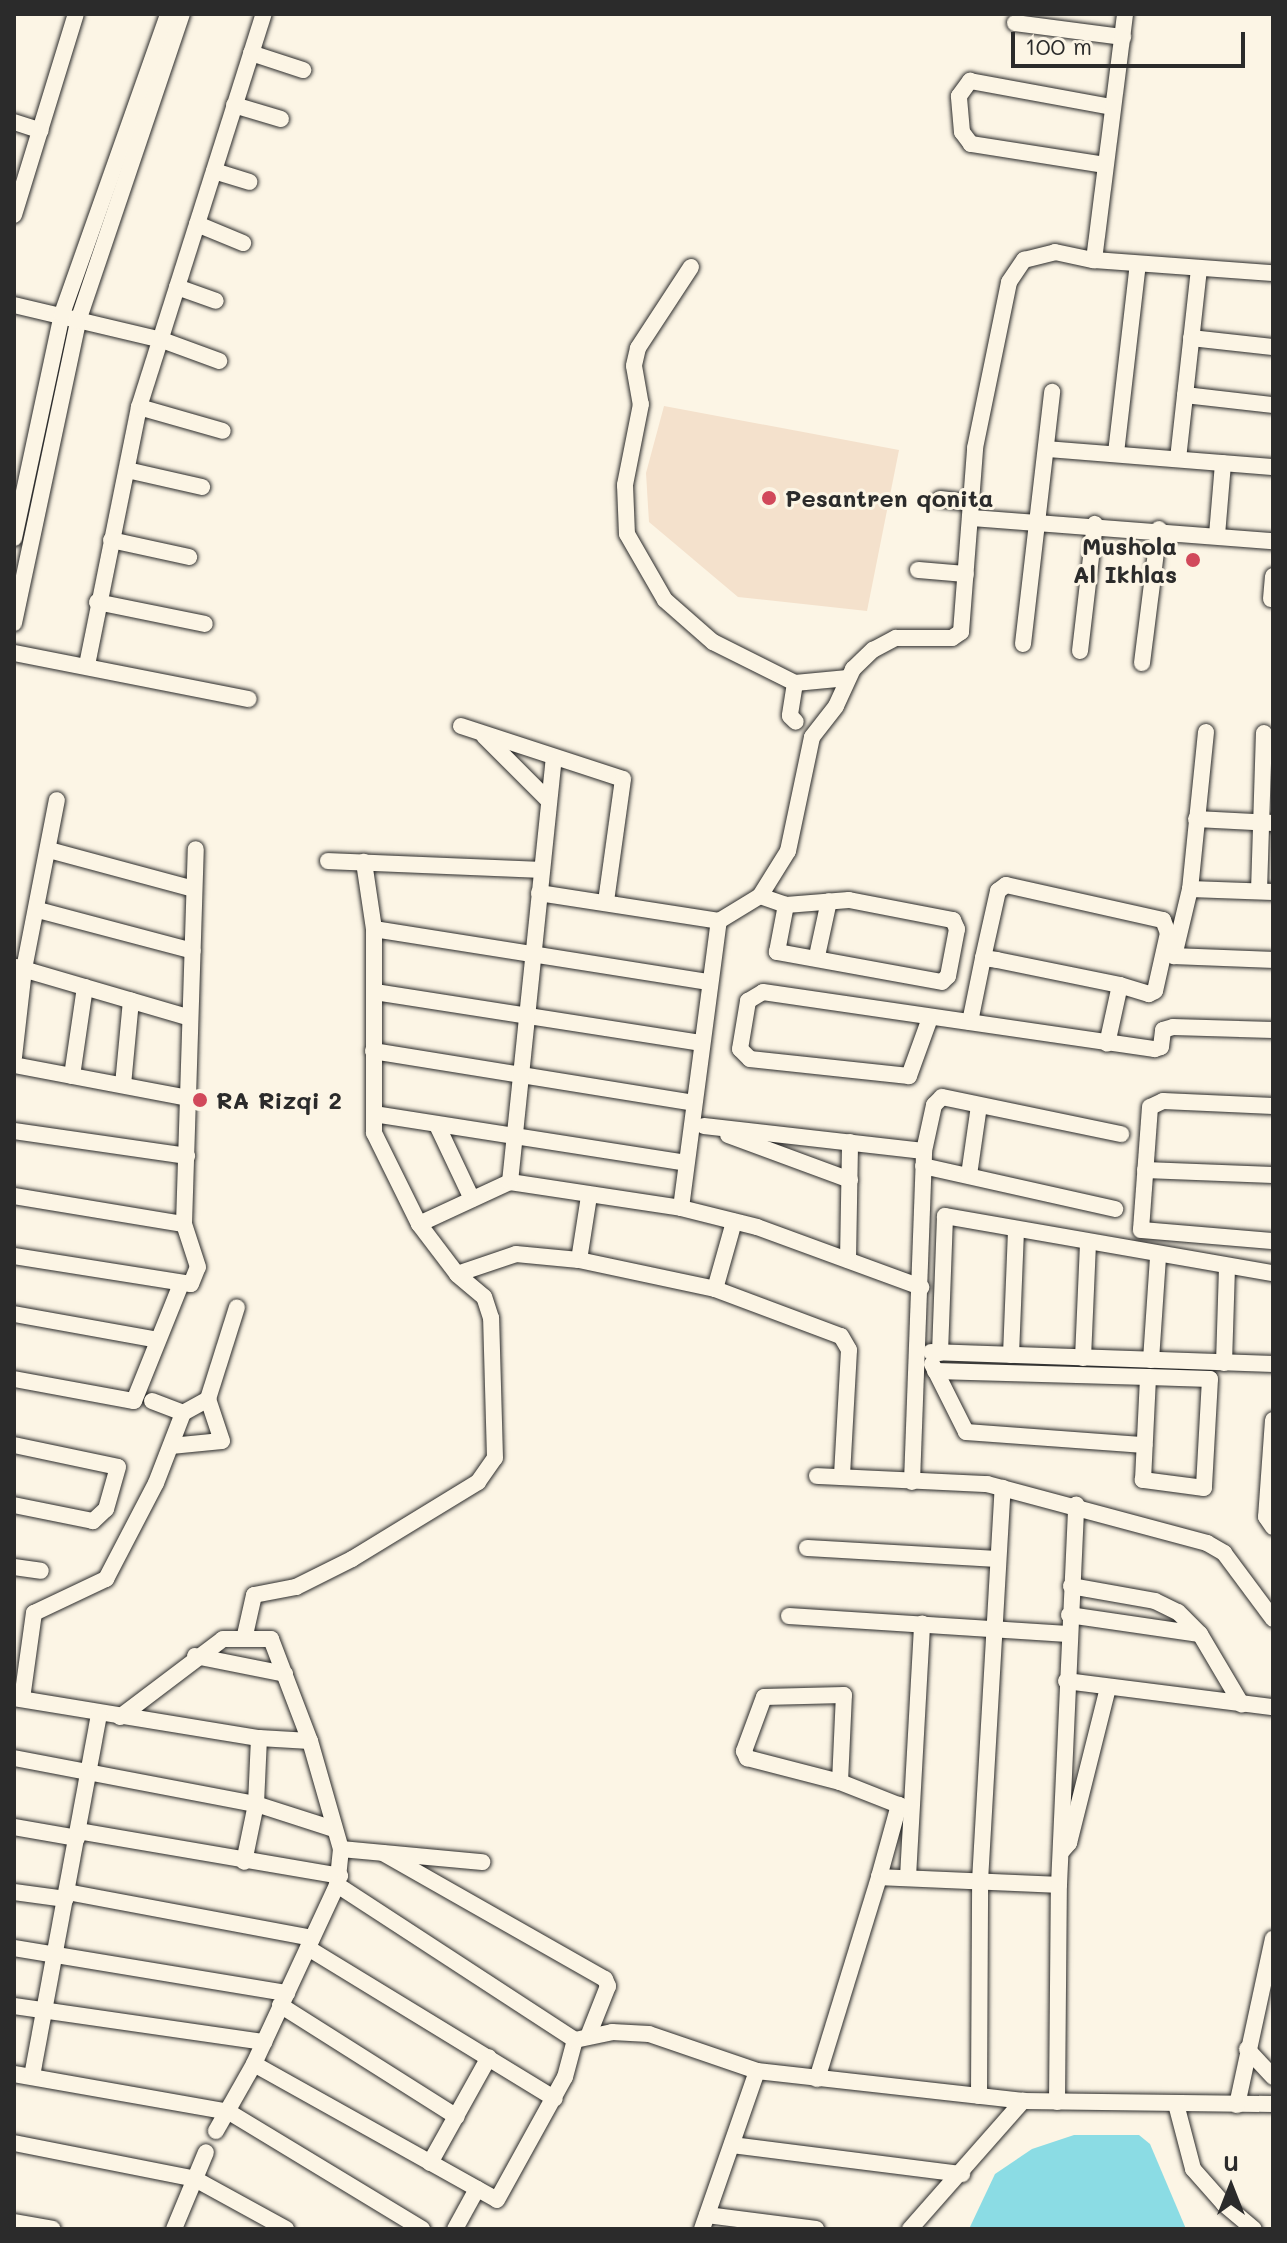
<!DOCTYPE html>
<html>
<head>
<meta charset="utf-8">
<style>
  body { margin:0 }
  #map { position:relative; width:1287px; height:2243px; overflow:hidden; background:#fcf5e5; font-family:Mali,sans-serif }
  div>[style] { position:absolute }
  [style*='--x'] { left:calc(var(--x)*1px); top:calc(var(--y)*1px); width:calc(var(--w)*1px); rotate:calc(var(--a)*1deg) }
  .built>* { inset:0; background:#f4e1cc }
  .water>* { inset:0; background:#8bdce4 }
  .roads { filter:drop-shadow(0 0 2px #2b2b2b) drop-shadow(0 0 2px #2b2b2b) }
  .minor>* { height:16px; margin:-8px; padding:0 8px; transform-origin:8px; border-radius:8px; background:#fcf5e5 }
  .dots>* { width:22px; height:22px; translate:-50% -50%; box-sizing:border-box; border:4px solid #fcf5e5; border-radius:50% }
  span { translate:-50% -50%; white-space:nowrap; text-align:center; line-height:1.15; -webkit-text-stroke:6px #fcf5e5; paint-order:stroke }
  .poi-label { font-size:24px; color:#2b2b2b; font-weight:700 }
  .left { translate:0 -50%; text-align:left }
  .right { translate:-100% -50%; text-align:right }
  .frame { position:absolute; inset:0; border:16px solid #2b2b2b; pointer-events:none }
  .north { position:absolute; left:1191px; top:2147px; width:80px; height:80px; -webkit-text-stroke:6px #fcf5e5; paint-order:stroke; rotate:0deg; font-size:22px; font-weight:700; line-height:32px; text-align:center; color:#2b2b2b }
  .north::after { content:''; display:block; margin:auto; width:28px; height:36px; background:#2b2b2b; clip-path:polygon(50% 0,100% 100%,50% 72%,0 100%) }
  .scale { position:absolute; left:1011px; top:32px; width:234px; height:36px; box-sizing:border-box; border:4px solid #2b2b2b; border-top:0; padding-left:10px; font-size:24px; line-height:28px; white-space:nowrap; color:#2b2b2b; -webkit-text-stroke:6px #fcf5e5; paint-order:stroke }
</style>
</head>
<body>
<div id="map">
  <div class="built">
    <div style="clip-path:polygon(664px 406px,899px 450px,867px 611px,738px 597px,649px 522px,646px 473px)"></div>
  </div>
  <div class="water">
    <div style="clip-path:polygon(1074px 2135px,1139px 2135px,1150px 2144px,1186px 2229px,969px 2229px,995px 2174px,1032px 2149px)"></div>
  </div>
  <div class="roads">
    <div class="minor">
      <div style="--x:1015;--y:23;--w:109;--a:7.4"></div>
      <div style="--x:251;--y:53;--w:55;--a:18.1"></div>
      <div style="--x:234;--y:105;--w:49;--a:16.6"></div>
      <div style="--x:14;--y:122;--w:28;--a:18"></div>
      <div style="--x:1105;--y:165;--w:136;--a:-171.1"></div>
      <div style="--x:971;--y:144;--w:15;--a:-127"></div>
      <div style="--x:962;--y:132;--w:36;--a:-95"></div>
      <div style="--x:959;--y:96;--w:19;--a:-54"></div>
      <div style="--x:970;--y:81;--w:144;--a:10.4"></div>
      <div style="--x:214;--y:171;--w:37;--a:17"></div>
      <div style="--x:14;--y:215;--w:210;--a:-72.9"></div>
      <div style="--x:197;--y:224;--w:50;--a:22.4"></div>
      <div style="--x:1094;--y:260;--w:248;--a:-82.8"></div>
      <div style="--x:691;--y:267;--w:97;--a:123.2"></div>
      <div style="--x:638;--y:348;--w:18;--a:103"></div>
      <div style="--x:634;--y:366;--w:39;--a:80"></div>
      <div style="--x:641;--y:404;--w:83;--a:101.2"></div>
      <div style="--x:625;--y:485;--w:49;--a:87.7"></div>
      <div style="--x:627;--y:534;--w:76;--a:60.1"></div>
      <div style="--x:665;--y:600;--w:64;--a:41.2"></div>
      <div style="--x:713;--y:642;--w:92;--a:26.6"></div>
      <div style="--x:795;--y:683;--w:53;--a:-5.4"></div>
      <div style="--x:177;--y:287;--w:41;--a:19.7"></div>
      <div style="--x:14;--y:305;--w:152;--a:13.3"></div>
      <div style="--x:162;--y:340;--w:61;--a:20.2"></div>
      <div style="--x:1191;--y:338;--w:82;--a:6.3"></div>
      <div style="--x:1185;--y:395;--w:89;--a:6.5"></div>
      <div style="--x:139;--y:407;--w:87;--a:15.9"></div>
      <div style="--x:1047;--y:449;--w:227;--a:4.6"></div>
      <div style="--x:1116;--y:453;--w:190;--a:-83.4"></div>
      <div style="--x:1178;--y:459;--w:192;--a:-83.7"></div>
      <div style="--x:127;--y:470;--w:77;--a:12.8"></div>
      <div style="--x:940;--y:499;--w:33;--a:7"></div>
      <div style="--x:972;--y:518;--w:302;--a:4.4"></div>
      <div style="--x:1217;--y:535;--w:72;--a:-85.2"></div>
      <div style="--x:14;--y:538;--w:229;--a:-77.9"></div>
      <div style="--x:62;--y:314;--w:318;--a:-70.5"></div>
      <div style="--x:111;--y:540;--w:80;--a:12.3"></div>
      <div style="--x:918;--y:570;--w:48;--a:4.8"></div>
      <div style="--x:1271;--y:599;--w:23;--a:-85"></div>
      <div style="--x:97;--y:602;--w:110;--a:11.5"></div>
      <div style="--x:14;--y:623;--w:309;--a:-78"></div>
      <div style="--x:78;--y:321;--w:324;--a:-71.3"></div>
      <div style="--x:1023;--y:644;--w:254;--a:-83.4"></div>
      <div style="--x:1080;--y:651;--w:128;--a:-83.3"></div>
      <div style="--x:14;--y:653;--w:239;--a:11.1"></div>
      <div style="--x:1142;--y:663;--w:135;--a:-82.8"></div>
      <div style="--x:87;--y:665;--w:263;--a:-78.6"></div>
      <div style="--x:139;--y:407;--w:412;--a:-72.4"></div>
      <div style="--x:795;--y:683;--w:33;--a:99"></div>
      <div style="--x:790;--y:716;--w:8;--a:45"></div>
      <div style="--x:461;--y:726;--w:170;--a:18.1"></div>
      <div style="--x:623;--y:779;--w:124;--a:97.9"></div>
      <div style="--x:1206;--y:732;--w:158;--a:95.8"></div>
      <div style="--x:1190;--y:889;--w:69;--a:103.4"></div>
      <div style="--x:1174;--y:956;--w:99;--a:2.3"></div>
      <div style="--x:484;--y:736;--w:91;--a:45"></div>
      <div style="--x:1196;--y:819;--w:77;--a:3"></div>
      <div style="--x:49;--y:850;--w:150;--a:15.1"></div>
      <div style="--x:328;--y:861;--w:213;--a:2.4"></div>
      <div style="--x:1190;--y:889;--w:83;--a:2.1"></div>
      <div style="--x:1259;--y:891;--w:158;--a:-88.2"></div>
      <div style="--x:539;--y:893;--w:182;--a:8.8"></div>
      <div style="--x:719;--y:921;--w:48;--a:-31.4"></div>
      <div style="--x:760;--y:896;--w:53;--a:-58.1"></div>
      <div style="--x:788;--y:851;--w:116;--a:-78.1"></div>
      <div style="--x:812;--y:737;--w:39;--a:-52"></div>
      <div style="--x:836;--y:706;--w:41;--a:-65.3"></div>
      <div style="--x:853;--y:669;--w:28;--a:-44"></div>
      <div style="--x:873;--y:650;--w:26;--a:-28"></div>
      <div style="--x:896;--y:638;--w:56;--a:0"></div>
      <div style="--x:952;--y:638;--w:11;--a:-34"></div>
      <div style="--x:961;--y:632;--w:185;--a:-85.6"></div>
      <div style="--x:975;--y:448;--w:169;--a:-78.4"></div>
      <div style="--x:1009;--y:282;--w:27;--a:-56"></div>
      <div style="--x:1024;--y:260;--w:32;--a:-14"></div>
      <div style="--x:1055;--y:252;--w:40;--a:12"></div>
      <div style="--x:1094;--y:260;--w:179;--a:4.2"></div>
      <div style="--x:760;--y:896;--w:28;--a:19"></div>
      <div style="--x:786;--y:905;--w:63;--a:-4.5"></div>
      <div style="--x:849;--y:900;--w:106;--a:10.9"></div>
      <div style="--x:953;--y:920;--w:10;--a:66"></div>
      <div style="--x:957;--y:929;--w:48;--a:100.8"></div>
      <div style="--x:948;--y:976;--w:8;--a:135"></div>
      <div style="--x:942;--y:982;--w:168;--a:-169.7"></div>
      <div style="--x:777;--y:952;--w:48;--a:-79.2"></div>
      <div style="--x:38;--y:910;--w:160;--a:14.8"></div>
      <div style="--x:374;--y:929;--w:339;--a:9"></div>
      <div style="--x:817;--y:956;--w:56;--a:-77.7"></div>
      <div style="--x:983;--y:958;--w:69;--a:-77.4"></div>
      <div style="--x:998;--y:891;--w:10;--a:-37"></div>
      <div style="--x:1006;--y:885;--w:161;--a:12.6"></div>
      <div style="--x:1163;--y:920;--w:14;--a:69"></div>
      <div style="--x:1168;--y:933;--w:59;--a:102.6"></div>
      <div style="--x:1155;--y:991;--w:7;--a:153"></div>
      <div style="--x:1149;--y:994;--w:30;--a:-163"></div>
      <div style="--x:16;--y:967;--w:181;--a:16.3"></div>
      <div style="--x:375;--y:992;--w:331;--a:8.9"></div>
      <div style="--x:930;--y:1018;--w:62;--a:109.9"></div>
      <div style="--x:909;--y:1076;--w:160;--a:-173.9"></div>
      <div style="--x:750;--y:1059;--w:14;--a:-135"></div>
      <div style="--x:740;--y:1049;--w:49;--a:-80.5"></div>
      <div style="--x:748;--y:1001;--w:17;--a:-31"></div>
      <div style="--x:763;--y:992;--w:396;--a:8.3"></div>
      <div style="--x:1155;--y:1049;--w:6;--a:-18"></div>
      <div style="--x:1161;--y:1047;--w:17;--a:-83"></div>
      <div style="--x:1163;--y:1030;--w:10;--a:-17"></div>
      <div style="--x:1173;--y:1027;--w:100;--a:1.7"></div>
      <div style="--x:970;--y:1022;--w:65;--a:-78.5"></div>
      <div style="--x:983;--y:958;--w:14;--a:8"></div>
      <div style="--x:997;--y:960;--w:126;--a:11.5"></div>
      <div style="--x:1120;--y:985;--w:60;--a:102.4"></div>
      <div style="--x:373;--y:1051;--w:325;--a:9.2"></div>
      <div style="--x:14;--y:1057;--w:89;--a:-83.5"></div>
      <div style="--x:24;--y:969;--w:172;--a:-79"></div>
      <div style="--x:14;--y:1065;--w:178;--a:10.7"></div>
      <div style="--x:72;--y:1076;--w:90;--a:-81.7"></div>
      <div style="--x:123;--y:1085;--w:85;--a:-84.6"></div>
      <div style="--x:1273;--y:1106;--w:110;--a:-177.4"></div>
      <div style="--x:1163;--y:1101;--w:14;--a:155"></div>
      <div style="--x:1150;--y:1107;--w:123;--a:94.2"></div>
      <div style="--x:1141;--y:1230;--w:132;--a:4.8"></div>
      <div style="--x:374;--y:1114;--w:316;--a:8.9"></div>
      <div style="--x:437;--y:1125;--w:82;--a:64.7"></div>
      <div style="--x:704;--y:1126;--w:221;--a:6.5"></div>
      <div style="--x:14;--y:1131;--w:175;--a:8.2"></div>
      <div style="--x:728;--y:1135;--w:130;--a:20.2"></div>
      <div style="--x:923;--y:1166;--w:197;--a:12.6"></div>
      <div style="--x:1145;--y:1170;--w:128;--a:2.2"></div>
      <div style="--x:969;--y:1175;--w:70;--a:-81.8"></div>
      <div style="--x:510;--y:1182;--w:173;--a:8.6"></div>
      <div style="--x:681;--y:1208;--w:78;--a:14"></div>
      <div style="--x:757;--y:1227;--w:175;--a:20.1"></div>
      <div style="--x:14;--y:1196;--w:172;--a:9.4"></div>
      <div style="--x:184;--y:1224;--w:375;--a:-88.2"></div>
      <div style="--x:681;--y:1208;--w:290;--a:-82.5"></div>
      <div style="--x:419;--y:1224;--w:100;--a:-24.8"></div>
      <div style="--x:510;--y:1182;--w:426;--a:-84.1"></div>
      <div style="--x:14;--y:1256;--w:179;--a:9"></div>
      <div style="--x:191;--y:1284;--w:18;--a:-68"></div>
      <div style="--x:198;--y:1267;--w:45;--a:-108"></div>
      <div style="--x:579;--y:1260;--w:65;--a:-81.1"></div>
      <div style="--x:848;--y:1260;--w:118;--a:-89"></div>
      <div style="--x:457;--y:1274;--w:62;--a:-18.7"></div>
      <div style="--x:516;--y:1254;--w:63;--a:5.4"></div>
      <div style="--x:579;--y:1260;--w:139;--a:12"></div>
      <div style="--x:715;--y:1289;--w:134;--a:20.5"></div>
      <div style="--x:841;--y:1336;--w:16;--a:60"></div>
      <div style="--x:849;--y:1350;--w:127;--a:93.2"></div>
      <div style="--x:715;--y:1289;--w:70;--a:-74.2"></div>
      <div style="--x:14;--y:1314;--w:146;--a:10.2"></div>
      <div style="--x:931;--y:1352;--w:342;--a:2"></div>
      <div style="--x:940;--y:1353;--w:137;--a:-87.9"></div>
      <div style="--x:945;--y:1216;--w:333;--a:9.9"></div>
      <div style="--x:1011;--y:1355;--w:124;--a:-87.7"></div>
      <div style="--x:1083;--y:1358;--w:116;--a:-87.5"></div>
      <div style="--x:1151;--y:1360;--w:104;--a:-86.1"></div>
      <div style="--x:1224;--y:1363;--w:96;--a:-88.2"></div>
      <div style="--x:932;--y:1364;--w:76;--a:63.4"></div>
      <div style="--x:966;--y:1432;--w:179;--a:4.2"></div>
      <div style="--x:935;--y:1371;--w:213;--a:1.6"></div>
      <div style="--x:1148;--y:1377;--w:62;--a:1.8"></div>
      <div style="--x:1210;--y:1379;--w:109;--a:93.2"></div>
      <div style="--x:1204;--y:1488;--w:62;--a:-172.5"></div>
      <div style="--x:1143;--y:1480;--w:103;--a:-87.2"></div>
      <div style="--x:14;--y:1379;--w:122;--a:10.4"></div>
      <div style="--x:134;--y:1401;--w:126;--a:-68.1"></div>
      <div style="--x:152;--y:1401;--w:33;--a:21"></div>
      <div style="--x:1273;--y:1420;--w:97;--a:94.1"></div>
      <div style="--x:1266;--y:1517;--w:12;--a:55"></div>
      <div style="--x:14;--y:1445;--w:106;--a:11.9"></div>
      <div style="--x:118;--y:1467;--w:44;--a:105.9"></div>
      <div style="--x:106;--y:1509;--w:18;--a:137"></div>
      <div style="--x:93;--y:1521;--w:81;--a:-168.6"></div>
      <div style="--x:171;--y:1446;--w:51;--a:-5.6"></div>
      <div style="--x:222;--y:1441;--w:44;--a:-108.4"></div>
      <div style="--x:817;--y:1476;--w:170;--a:2.7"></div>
      <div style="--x:987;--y:1484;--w:228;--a:15"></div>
      <div style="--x:1207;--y:1543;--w:20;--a:30"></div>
      <div style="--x:1224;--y:1553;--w:82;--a:53.4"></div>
      <div style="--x:912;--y:1482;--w:331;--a:-87.9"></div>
      <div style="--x:924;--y:1151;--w:47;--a:-77.7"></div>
      <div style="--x:934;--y:1105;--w:11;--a:-45"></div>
      <div style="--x:942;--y:1097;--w:183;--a:11.7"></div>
      <div style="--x:807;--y:1548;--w:191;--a:3.3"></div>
      <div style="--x:14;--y:1567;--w:27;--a:8"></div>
      <div style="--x:1071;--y:1586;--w:85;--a:10.1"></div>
      <div style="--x:1155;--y:1601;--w:25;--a:26"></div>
      <div style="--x:1178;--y:1612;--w:31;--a:45"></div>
      <div style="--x:1200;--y:1634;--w:82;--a:59.4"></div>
      <div style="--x:1069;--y:1615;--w:132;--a:8.3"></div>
      <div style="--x:789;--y:1616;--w:279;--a:3.7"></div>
      <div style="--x:245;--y:1635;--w:41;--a:-77.3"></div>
      <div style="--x:254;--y:1595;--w:43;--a:-10.8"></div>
      <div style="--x:296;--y:1587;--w:63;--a:-26.6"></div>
      <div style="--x:352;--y:1559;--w:148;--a:-31.4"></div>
      <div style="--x:478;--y:1482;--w:29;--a:-55"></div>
      <div style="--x:495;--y:1458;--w:140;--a:-91.6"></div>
      <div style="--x:491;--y:1318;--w:22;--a:-108"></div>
      <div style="--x:484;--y:1297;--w:35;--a:-140"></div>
      <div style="--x:457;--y:1274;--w:63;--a:-127.2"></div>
      <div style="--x:419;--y:1224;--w:102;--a:-116.3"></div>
      <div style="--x:374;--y:1133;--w:204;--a:-90"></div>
      <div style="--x:374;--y:929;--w:68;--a:-98.5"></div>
      <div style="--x:195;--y:1656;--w:92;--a:11.3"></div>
      <div style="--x:1066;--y:1681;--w:209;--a:7.2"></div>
      <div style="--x:14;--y:1698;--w:248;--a:9.3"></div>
      <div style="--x:259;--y:1738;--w:51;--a:3.4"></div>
      <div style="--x:22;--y:1699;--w:87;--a:-82.1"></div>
      <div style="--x:34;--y:1613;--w:80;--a:-25.3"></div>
      <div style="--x:106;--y:1579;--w:108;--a:-62.5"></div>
      <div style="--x:156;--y:1483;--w:75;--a:-68.9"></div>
      <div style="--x:183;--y:1413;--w:29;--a:-29"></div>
      <div style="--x:208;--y:1399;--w:96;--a:-72.5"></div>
      <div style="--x:120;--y:1717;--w:129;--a:-37.1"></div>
      <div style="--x:223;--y:1639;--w:48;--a:0"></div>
      <div style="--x:271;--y:1639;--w:109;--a:69.1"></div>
      <div style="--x:310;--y:1741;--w:112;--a:74"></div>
      <div style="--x:341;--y:1849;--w:36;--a:96"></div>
      <div style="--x:337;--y:1885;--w:197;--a:114.9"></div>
      <div style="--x:254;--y:2064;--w:77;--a:119.6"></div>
      <div style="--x:259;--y:1738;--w:66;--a:92.6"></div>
      <div style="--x:256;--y:1804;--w:82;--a:17.8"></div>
      <div style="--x:14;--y:1758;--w:246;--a:10.8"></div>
      <div style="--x:256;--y:1804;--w:59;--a:101.7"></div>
      <div style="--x:840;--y:1782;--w:87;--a:-87.4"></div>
      <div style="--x:844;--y:1695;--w:80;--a:178.6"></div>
      <div style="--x:764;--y:1697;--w:58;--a:110.3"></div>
      <div style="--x:744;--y:1751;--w:8;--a:67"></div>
      <div style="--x:747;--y:1758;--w:96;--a:14.5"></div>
      <div style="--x:840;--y:1782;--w:76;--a:21.5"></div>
      <div style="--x:14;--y:1827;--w:64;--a:9.9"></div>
      <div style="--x:78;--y:1831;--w:266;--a:9.7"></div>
      <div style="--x:341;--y:1849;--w:142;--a:5.3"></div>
      <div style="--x:1062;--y:1851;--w:11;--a:-49"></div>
      <div style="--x:1069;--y:1843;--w:160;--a:-75.9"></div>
      <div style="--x:383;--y:1853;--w:255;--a:29.6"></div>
      <div style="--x:605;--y:1979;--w:8;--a:67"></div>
      <div style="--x:608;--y:1986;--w:52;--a:111.6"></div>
      <div style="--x:879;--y:1877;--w:75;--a:-74.5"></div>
      <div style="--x:908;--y:1877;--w:254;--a:-86.8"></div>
      <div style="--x:14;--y:1892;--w:52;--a:7.7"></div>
      <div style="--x:67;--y:1892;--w:249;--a:10.6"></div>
      <div style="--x:14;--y:1948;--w:277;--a:9.4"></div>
      <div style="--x:308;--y:1948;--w:289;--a:31.4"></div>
      <div style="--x:280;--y:2005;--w:209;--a:32.3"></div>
      <div style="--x:14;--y:2006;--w:253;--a:8.2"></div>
      <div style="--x:575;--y:2040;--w:38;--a:-12"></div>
      <div style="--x:612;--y:2032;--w:37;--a:3"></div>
      <div style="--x:649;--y:2034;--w:114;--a:18.9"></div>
      <div style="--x:757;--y:2071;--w:268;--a:6.4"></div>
      <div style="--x:1023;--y:2101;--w:250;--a:0.7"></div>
      <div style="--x:1247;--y:2049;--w:38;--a:47"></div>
      <div style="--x:254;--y:2064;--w:278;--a:29.2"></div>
      <div style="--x:497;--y:2200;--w:141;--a:-61.1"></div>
      <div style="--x:565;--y:2077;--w:38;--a:-75"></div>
      <div style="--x:575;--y:2040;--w:284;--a:-146.9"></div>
      <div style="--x:14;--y:2074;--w:218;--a:10"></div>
      <div style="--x:229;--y:2112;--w:226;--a:31.2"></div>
      <div style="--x:32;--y:2076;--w:368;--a:-79.5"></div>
      <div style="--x:817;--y:2079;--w:211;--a:-72.9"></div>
      <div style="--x:879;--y:1877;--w:180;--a:2.5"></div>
      <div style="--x:979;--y:2096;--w:215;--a:-89.7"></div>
      <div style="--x:980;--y:1881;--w:394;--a:-86.7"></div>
      <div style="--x:1057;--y:2102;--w:217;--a:-89.5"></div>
      <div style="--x:1059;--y:1885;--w:381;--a:-87.4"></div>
      <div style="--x:1176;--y:2104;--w:67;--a:75.3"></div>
      <div style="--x:1193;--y:2169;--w:47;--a:48.5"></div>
      <div style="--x:1224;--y:2204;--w:39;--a:40"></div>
      <div style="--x:1237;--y:2105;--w:170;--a:-77.8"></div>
      <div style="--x:14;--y:2143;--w:185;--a:11.2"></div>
      <div style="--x:195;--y:2179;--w:104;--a:28.8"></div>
      <div style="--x:732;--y:2145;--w:232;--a:7.2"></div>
      <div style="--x:430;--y:2163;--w:121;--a:-60.9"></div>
      <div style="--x:707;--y:2215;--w:110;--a:7.3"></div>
      <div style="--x:14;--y:2222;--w:39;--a:10"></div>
      <div style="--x:174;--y:2229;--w:83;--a:-67.4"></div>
      <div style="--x:455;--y:2229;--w:46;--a:-61.2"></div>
      <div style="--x:702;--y:2229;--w:167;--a:-70.8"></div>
      <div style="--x:910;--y:2229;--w:171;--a:-48.6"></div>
    </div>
  </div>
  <div class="dots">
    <div style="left:769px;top:498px;background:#d1495b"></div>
    <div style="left:1193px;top:560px;background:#d1495b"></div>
    <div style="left:200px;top:1100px;background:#d1495b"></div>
  </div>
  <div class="poi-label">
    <span class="left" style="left:785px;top:498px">Pesantren qonita</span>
    <span class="right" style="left:1177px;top:560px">Mushola<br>Al Ikhlas</span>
    <span class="left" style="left:216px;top:1100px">RA Rizqi 2</span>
  </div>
  <div class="frame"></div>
  <div class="north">U</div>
  <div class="scale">100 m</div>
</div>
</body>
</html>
